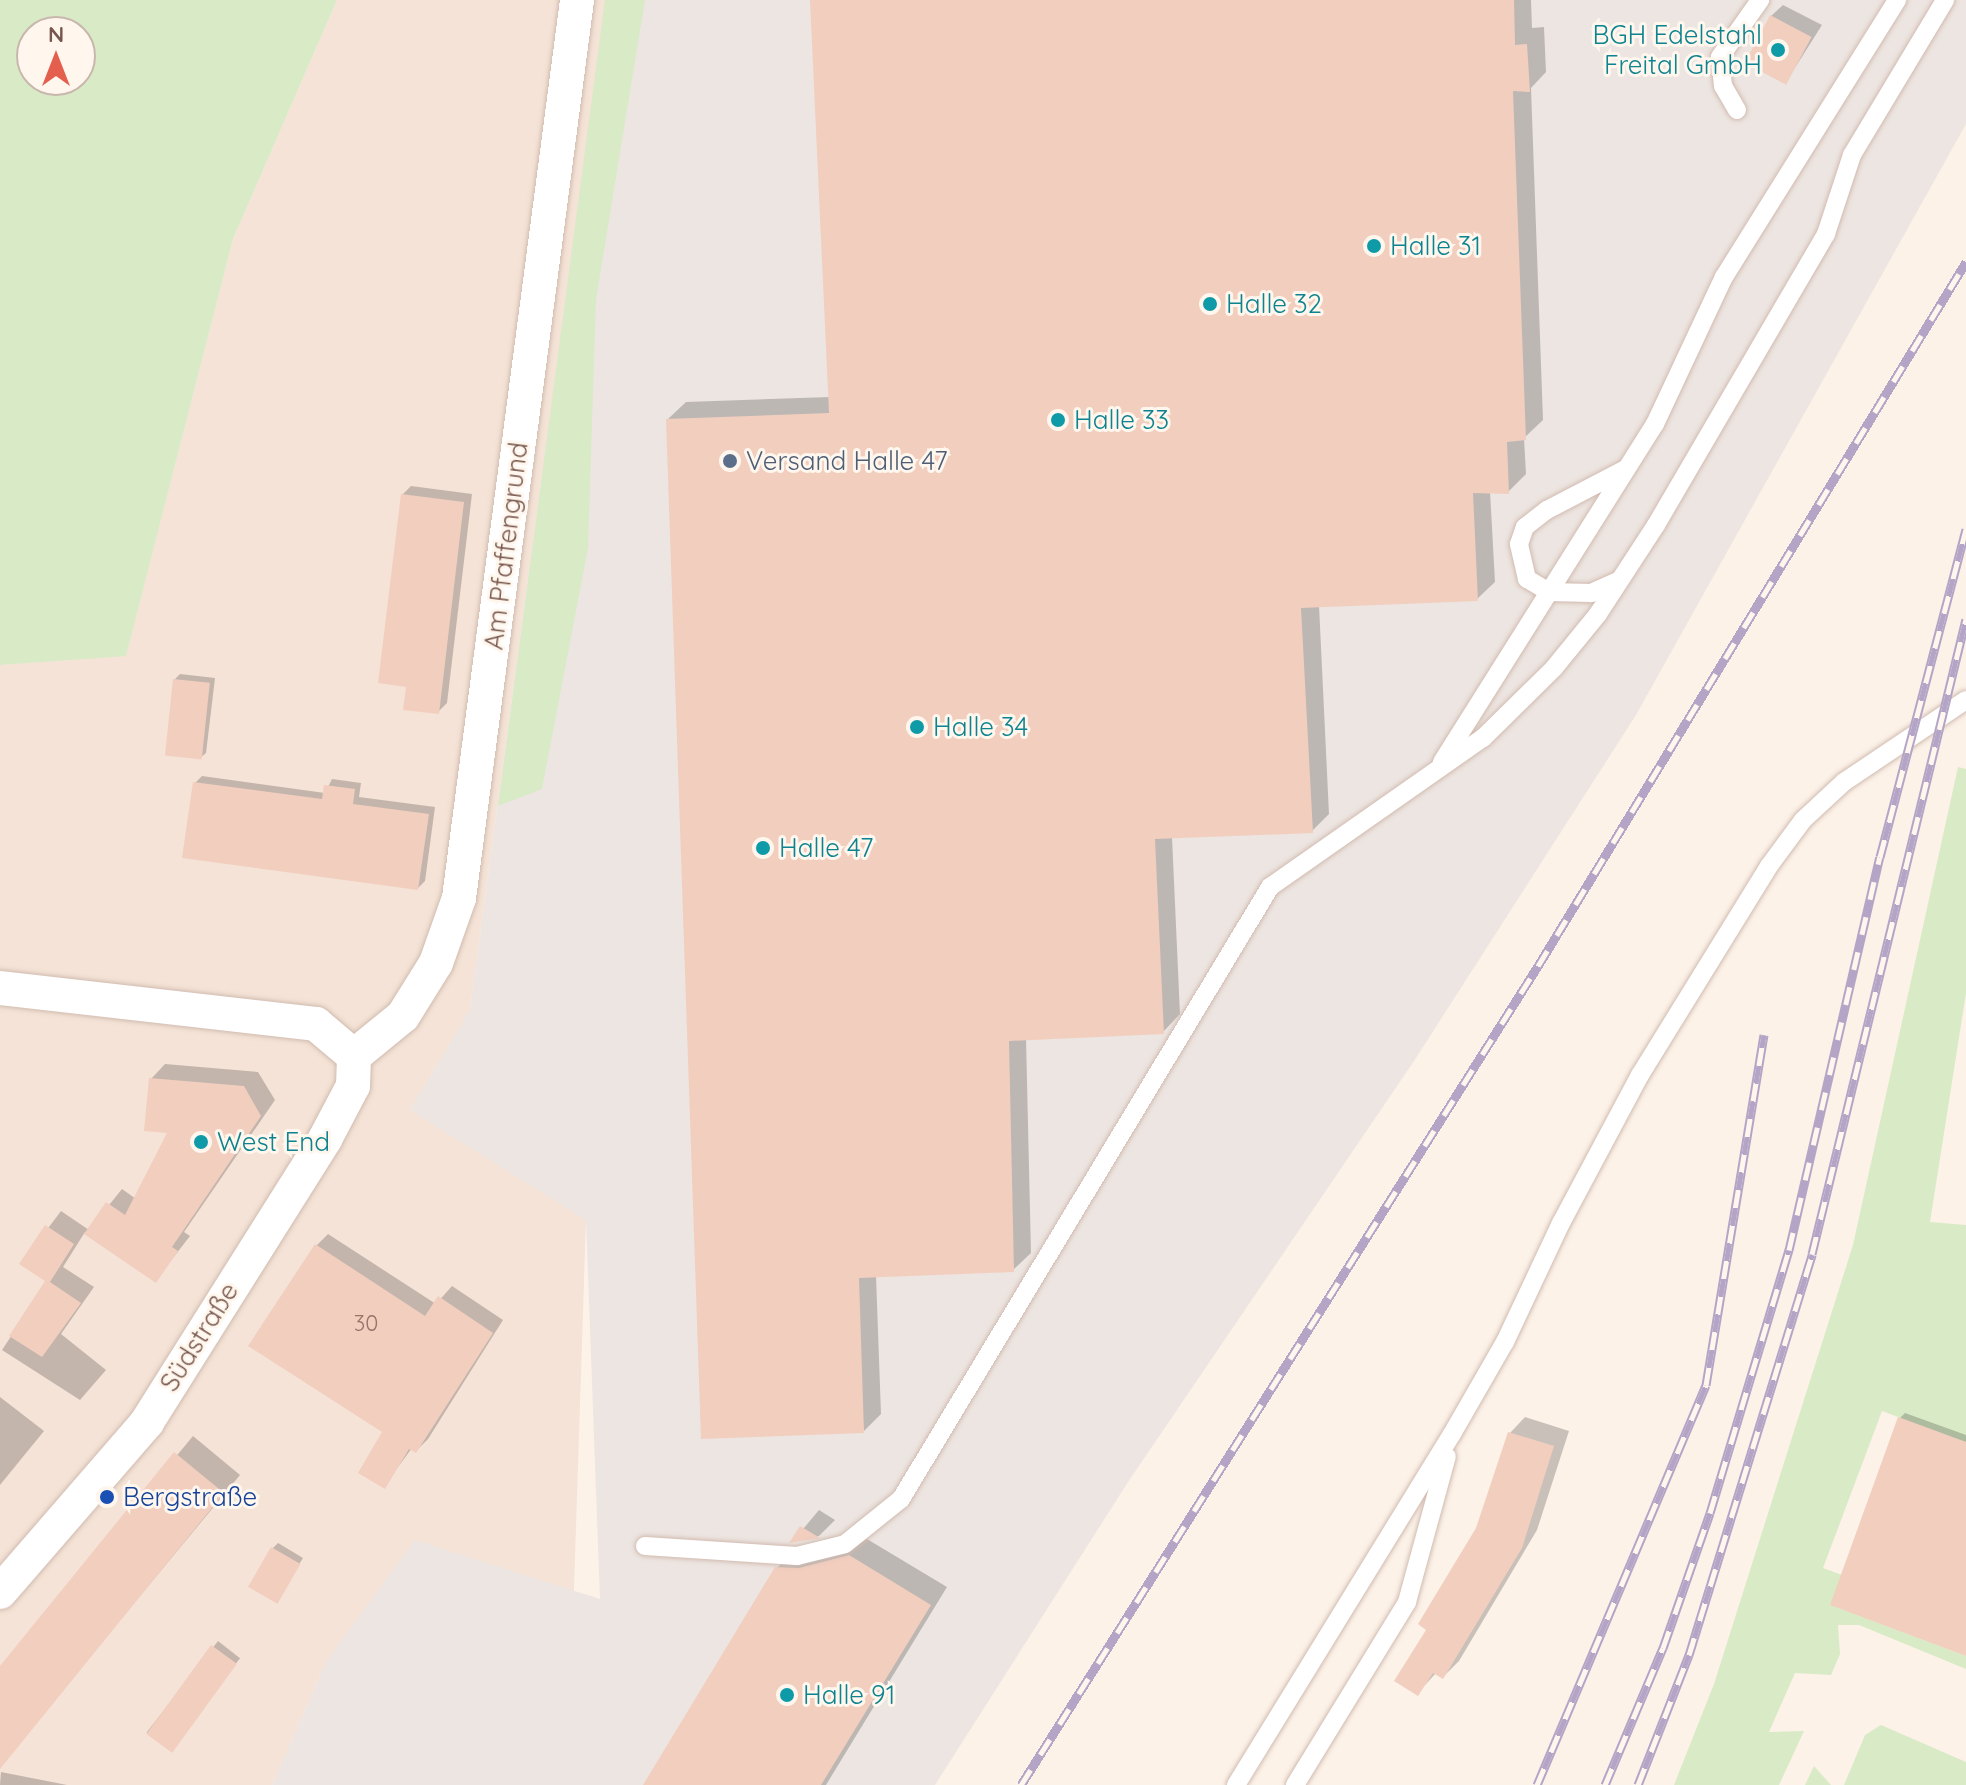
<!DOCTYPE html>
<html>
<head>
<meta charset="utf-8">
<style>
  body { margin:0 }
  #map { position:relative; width:1966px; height:1785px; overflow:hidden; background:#fcf2e8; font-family:Quicksand,sans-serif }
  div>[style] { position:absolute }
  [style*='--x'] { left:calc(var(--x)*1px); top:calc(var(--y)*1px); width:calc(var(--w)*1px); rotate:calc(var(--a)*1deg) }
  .residential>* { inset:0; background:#f4e3d6 }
  .industrial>* { inset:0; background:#ede5e1 }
  .green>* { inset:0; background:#d9eac6 }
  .shadow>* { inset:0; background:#0003; transform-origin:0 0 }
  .building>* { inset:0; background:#f2cebf; transform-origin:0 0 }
  .roads { filter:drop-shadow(0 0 2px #d1bbb0) drop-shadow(0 0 2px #d1bbb0) }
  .service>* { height:18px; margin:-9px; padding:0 9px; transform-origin:9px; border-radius:9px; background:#fff }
  .minor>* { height:34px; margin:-17px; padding:0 17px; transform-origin:17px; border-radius:17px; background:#fff }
  .rail>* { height:9px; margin-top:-4.5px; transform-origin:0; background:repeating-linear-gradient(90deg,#fff7ee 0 18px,#b4a5c7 0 36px); box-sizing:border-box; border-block:2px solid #b4a5c7 }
  .dots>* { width:22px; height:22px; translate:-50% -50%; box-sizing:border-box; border:4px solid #fff7ee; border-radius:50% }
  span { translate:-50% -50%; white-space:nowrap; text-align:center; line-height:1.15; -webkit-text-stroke:6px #fff7ee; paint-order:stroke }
  .number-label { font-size:22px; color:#967469 }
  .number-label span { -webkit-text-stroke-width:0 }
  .culture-label { font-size:26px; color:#0d838f }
  .right { translate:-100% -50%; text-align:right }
  .left { translate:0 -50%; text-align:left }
  .service-label { font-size:26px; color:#4e5e75 }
  .street-label { font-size:26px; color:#77564c }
  .transit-label { font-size:26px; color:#164399 }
  .north { position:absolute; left:16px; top:16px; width:80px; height:80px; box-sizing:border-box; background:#fff7ee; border:2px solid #c9b7ad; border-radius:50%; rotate:0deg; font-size:22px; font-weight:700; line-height:32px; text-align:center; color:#77564c }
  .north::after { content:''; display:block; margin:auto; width:28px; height:36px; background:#e55f4e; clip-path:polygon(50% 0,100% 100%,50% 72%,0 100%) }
</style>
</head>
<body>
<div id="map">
  <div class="residential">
    <div style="clip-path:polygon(337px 0,606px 0,470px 1010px,410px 1110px,586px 1219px,573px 1619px,327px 1660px,272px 1785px,0 1785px,0 665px,126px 655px,233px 239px)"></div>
  </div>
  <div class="industrial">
    <div style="clip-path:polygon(606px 0,1966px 0,1966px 124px,1636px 715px,1414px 1061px,1128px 1482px,935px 1785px,272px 1785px,327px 1660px,415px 1540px,600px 1599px,586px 1220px,410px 1110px,470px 1010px)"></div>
  </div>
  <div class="green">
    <div style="clip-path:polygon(evenodd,0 0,337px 0,233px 239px,126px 656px,0 665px,0 0,32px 32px,80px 32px,80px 80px,32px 80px,32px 32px)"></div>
    <div style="clip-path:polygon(605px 0,645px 0,596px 300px,588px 548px,542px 789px,498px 806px)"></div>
    <div style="clip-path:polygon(1958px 767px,1966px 769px,1966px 993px,1930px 1222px,1966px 1225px,1966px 1442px,1882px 1411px,1823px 1568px,1842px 1575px,1831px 1605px,1966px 1656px,1966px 1669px,1859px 1625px,1838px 1625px,1840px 1654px,1831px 1675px,1795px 1673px,1769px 1732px,1804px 1731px,1779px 1785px,1674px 1785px,1714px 1684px,1853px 1245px)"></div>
    <div style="clip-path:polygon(1881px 1725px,1966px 1762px,1966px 1785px,1844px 1785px,1865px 1735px)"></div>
    <div style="clip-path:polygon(1814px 1766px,1831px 1785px,1805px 1785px)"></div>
  </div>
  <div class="shadow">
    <div style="clip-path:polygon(812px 0,1531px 0,1532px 28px,1544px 27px,1546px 72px,1531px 88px,1543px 420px,1524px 438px,1526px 474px,1508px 492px,1490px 491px,1495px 582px,1477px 599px,1319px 605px,1329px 814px,1312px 831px,1172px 837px,1180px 1014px,1163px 1032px,1026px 1038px,1031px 1253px,1013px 1270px,876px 1275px,881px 1414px,864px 1431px,668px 419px,686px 402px,830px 397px)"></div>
    <div style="clip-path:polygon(1783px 5px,1822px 25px,1786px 82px,1771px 16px)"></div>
    <div style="clip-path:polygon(411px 486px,472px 494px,447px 703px,438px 712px,409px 685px,402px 495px)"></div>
    <div style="clip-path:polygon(180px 674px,215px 678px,206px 753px,200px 758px,175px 679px)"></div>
    <div style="clip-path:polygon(202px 776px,325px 793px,332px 779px,361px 783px,359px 797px,435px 807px,425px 881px,418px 888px,195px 783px)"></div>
    <div style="clip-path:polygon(165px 1064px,258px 1072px,275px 1100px,184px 1232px,190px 1236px,156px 1280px,85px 1232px,63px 1267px,94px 1287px,61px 1334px,106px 1370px,80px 1400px,2px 1350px,48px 1280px,22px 1263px,61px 1211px,89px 1230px,122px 1189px,136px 1199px,171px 1131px,151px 1079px)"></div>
    <div style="clip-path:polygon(328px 1234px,436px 1304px,452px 1286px,503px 1320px,428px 1439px,416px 1451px,412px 1448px,384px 1486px,385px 1431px,316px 1246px)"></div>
    <div style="clip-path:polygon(0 1397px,44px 1431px,0 1485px)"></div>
    <div style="clip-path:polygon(1905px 1413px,1966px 1435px,1966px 1654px,1900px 1418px)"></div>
    <div style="clip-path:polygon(1525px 1417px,1569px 1431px,1537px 1530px,1459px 1661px,1443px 1677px,1436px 1673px,1417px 1694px,1429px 1629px,1478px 1529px,1510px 1433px)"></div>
    <div style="clip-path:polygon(193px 1436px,240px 1475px,11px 1752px,0 1743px,0 1669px)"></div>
    <div style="clip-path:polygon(819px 1510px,835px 1520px,819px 1536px,793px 1541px)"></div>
    <div style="clip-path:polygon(867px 1539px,947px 1587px,826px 1785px,645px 1785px,777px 1568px,795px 1550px,818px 1551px)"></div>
    <div style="clip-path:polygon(278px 1543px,303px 1558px,275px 1602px,273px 1548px)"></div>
    <div style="left:218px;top:1641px;width:28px;height:116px;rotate:38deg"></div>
    <div style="clip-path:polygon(1px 1772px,67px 1785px,0 1785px)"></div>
  </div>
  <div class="building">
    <div style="clip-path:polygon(810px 0,1514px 0,1515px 45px,1527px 44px,1530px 92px,1513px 91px,1526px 440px,1507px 442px,1509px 494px,1473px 493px,1478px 601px,1301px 608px,1313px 833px,1155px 839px,1164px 1034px,1009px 1041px,1014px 1272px,859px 1278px,864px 1433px,701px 1439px,666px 419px,829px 413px)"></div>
    <div style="left:1770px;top:15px;width:47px;height:54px;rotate:28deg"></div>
    <div style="clip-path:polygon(401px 494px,464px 502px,439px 714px,403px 710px,406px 687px,378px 683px)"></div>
    <div style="left:173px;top:679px;width:37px;height:77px;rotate:6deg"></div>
    <div style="clip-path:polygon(193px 782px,322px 799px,324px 785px,355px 789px,353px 804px,429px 814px,418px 890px,182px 858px)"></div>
    <div style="clip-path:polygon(149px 1078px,244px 1086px,261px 1116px,172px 1247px,178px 1251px,156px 1283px,84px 1234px,106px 1202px,125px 1215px,167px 1133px,144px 1131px)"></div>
    <div style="clip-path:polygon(45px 1225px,74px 1244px,50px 1282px,81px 1303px,42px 1357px,9px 1336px,45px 1281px,19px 1264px)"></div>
    <div style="clip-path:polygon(315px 1244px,425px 1316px,438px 1296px,493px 1333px,416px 1453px,409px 1449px,385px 1489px,358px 1473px,382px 1432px,248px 1346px)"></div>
    <div style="clip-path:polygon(1898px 1417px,1966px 1442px,1966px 1656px,1830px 1605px)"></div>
    <div style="clip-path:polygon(1508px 1432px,1554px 1446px,1522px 1548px,1443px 1679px,1433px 1673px,1418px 1696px,1394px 1681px,1426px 1630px,1418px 1624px,1476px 1528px)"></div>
    <div style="clip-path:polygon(174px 1452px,224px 1493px,0 1769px,0 1666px)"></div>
    <div style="clip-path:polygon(800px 1526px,820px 1538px,789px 1543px)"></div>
    <div style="left:271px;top:1547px;width:34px;height:46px;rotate:30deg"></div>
    <div style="clip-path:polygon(849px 1555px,931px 1605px,821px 1785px,643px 1785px,775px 1567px,799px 1568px)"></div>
    <div style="left:211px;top:1645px;width:32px;height:110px;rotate:36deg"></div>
  </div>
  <div class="roads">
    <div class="service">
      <div style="--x:1737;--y:110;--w:28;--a:-120"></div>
      <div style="--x:1723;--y:86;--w:29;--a:-96"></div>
      <div style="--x:1720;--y:57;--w:70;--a:-54.9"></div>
      <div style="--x:1618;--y:581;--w:30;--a:156"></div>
      <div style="--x:1591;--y:593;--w:42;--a:-178.6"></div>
      <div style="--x:1549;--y:592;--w:26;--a:-149"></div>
      <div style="--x:1527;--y:579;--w:36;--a:-103"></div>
      <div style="--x:1519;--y:544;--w:18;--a:-71"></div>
      <div style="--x:1525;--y:527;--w:28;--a:-38"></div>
      <div style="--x:1547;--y:510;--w:87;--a:-27.5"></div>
      <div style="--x:1442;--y:762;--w:400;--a:-57.8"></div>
      <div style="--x:1655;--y:424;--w:162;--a:-64.9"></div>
      <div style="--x:1724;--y:277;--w:327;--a:-58"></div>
      <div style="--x:645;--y:1546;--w:152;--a:3.8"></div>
      <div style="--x:797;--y:1556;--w:49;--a:-14"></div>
      <div style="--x:845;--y:1544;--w:72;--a:-38.8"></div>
      <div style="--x:901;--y:1499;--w:715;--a:-58.91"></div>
      <div style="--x:1270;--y:887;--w:260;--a:-35"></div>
      <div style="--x:1483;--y:738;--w:100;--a:-44.6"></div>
      <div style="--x:1554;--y:668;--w:70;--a:-50.8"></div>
      <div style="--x:1598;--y:614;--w:106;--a:-56.9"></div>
      <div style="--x:1656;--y:525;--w:337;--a:-59.7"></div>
      <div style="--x:1826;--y:234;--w:83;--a:-71.8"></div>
      <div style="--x:1852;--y:155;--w:181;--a:-59"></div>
      <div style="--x:1236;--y:1785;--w:412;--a:-58.4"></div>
      <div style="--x:1452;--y:1434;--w:106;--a:-60.1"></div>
      <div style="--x:1505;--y:1342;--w:132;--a:-64.8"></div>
      <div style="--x:1561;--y:1223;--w:168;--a:-61.9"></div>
      <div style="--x:1640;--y:1075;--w:246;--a:-58.3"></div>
      <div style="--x:1769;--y:866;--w:57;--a:-53.5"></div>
      <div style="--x:1803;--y:820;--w:56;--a:-42.8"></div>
      <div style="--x:1844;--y:782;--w:147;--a:-33.9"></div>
      <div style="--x:1295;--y:1785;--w:215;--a:-58.5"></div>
      <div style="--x:1407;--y:1602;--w:151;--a:-74.7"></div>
    </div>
    <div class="minor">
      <div style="--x:0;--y:988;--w:318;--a:6.5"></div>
      <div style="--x:316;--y:1024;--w:50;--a:40.1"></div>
      <div style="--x:354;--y:1056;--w:63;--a:-39.2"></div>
      <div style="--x:403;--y:1016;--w:62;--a:-58.1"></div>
      <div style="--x:436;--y:963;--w:69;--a:-70.5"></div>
      <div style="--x:459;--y:898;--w:906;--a:-82.51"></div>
      <div style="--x:0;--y:1592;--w:225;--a:-49.1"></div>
      <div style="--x:147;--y:1422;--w:334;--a:-57.8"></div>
      <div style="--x:325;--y:1139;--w:60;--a:-62.2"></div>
      <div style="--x:353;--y:1086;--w:30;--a:-88"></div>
    </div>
  </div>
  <div class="rail">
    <div style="--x:1021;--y:1785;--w:969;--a:-57.74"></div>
    <div style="--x:1538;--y:966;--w:824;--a:-58.7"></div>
    <div style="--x:1537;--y:1785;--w:434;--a:-67.1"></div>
    <div style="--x:1706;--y:1385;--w:355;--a:-80.6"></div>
    <div style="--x:1605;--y:1785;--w:149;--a:-67.1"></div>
    <div style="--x:1663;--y:1648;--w:143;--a:-70.8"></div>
    <div style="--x:1710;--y:1513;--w:275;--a:-73.3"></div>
    <div style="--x:1789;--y:1250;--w:403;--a:-77"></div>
    <div style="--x:1880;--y:857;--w:339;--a:-75.3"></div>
    <div style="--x:1638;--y:1785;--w:140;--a:-68.6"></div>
    <div style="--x:1689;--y:1655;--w:419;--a:-72.9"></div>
    <div style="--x:1812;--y:1254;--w:653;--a:-76.37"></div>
  </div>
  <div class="dots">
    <div style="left:1778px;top:50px;background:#0f9aa8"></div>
    <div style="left:1374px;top:246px;background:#0f9aa8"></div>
    <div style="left:1210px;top:304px;background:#0f9aa8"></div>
    <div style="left:1058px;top:420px;background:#0f9aa8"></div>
    <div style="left:730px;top:461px;background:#5c6f8a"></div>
    <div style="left:917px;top:727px;background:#0f9aa8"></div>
    <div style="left:763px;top:848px;background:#0f9aa8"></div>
    <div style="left:201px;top:1142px;background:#0f9aa8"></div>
    <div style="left:107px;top:1497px;background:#1a4fb4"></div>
    <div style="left:787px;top:1695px;background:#0f9aa8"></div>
  </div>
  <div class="number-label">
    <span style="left:366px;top:1324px">30</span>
  </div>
  <div class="culture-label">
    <span class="right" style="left:1762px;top:50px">BGH Edelstahl<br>Freital GmbH</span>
    <span class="left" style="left:1390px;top:246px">Halle 31</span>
    <span class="left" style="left:1226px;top:304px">Halle 32</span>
    <span class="left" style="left:1074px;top:420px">Halle 33</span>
    <span class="left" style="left:933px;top:727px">Halle 34</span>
    <span class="left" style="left:779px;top:848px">Halle 47</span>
    <span class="left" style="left:217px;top:1142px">West End</span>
    <span class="left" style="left:803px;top:1695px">Halle 91</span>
  </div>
  <div class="service-label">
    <span class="left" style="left:746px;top:461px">Versand Halle 47</span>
  </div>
  <div class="street-label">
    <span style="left:506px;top:546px;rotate:-83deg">Am Pfaffengrund</span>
    <span style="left:199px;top:1337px;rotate:-58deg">Südstraße</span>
  </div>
  <div class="transit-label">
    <span class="left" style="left:123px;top:1497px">Bergstraße</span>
  </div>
  <div class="north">N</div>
</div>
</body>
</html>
